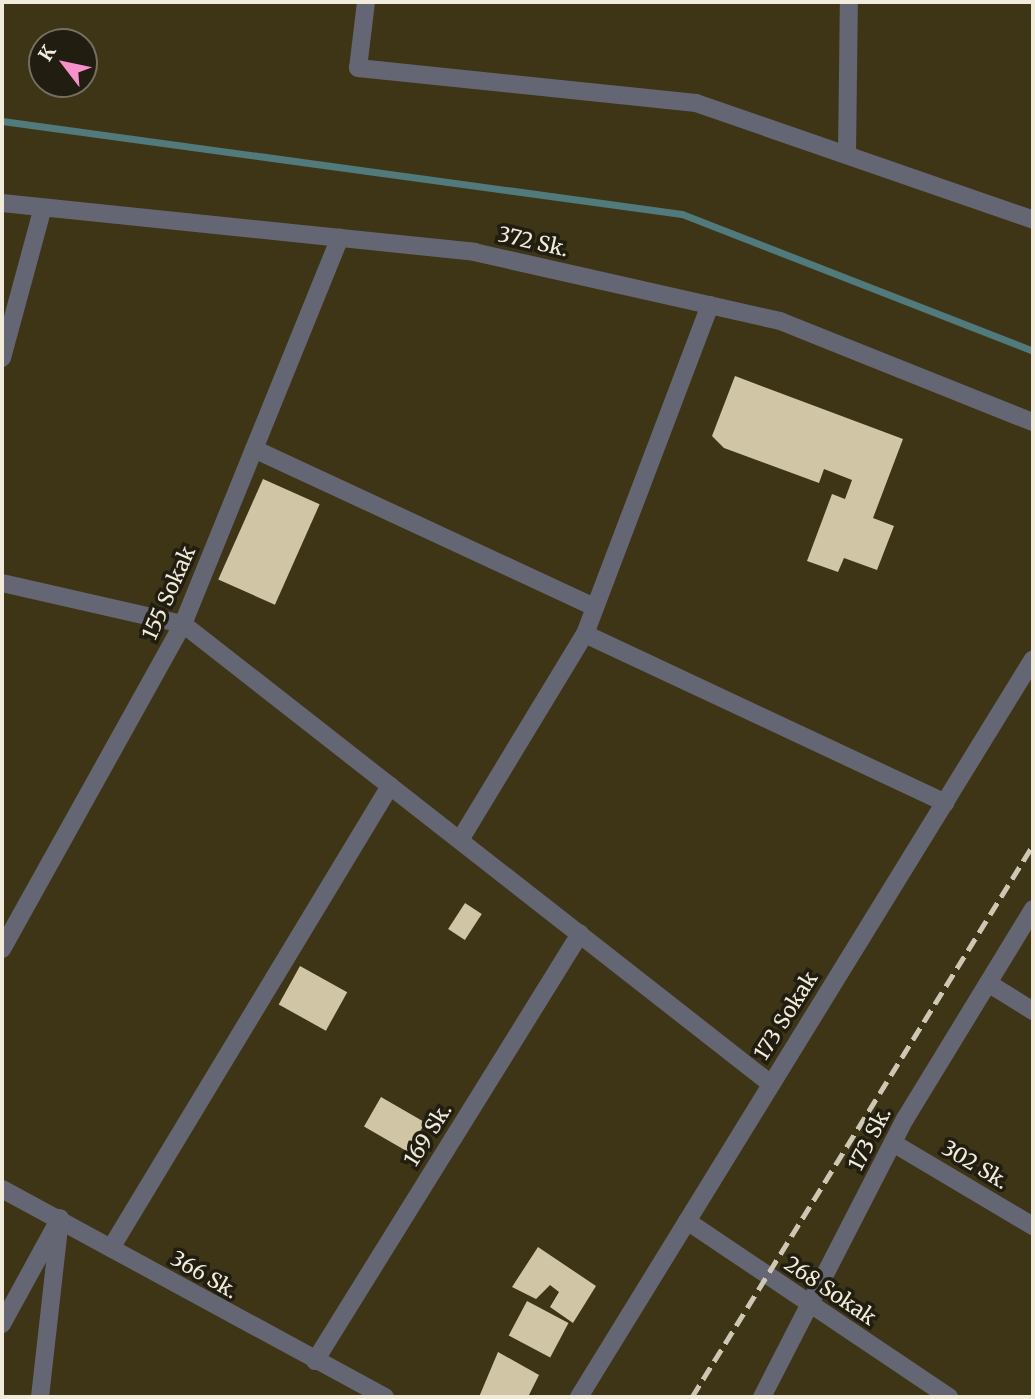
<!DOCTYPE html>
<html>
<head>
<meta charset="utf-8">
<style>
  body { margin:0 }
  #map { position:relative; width:1035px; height:1399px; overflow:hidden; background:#3e3517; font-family:Merriweather,serif }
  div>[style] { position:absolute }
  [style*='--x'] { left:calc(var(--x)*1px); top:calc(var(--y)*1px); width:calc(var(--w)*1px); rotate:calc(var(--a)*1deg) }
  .stream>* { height:7px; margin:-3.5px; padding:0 3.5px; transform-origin:3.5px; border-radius:3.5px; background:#507a7b }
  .building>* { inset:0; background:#d0c6a5; transform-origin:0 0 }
  .minor>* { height:18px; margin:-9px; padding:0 9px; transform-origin:9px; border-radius:9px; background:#656673 }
  .rail>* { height:5px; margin-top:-2.5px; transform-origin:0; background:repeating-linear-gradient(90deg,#cdc7b3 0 14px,transparent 0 21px) }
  span { translate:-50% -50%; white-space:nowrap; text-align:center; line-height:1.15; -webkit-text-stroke:7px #211d10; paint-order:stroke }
  .street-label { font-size:21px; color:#f0ebda }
  .frame { position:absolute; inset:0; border:4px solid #f0ebda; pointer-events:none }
  .north { position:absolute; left:28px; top:28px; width:70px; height:70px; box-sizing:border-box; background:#211d10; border:2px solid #746f61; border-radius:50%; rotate:302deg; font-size:19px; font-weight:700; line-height:28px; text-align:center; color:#f0ebda }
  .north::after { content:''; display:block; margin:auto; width:24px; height:32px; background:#f890cb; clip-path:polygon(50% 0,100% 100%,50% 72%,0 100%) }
</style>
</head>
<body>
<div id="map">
  <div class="stream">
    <div style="--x:2;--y:121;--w:686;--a:7.79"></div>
    <div style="--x:682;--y:214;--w:377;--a:21.3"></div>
  </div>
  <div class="building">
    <div style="clip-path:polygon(735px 376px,903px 439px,873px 518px,894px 526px,877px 570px,844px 558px,838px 572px,807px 561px,832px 494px,845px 499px,852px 480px,824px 469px,819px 483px,724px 448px,712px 436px)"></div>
    <div style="left:263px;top:479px;width:62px;height:110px;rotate:24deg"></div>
    <div style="left:465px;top:903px;width:20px;height:31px;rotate:33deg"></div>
    <div style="left:300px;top:966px;width:54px;height:44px;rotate:29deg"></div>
    <div style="left:381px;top:1097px;width:51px;height:34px;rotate:30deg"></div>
    <div style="clip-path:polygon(538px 1247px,596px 1286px,573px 1323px,550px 1307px,559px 1292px,550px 1285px,536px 1299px,512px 1287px)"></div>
    <div style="left:527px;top:1301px;width:47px;height:39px;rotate:28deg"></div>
    <div style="clip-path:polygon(498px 1352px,539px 1375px,528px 1397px,479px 1397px)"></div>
  </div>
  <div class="minor">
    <div style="--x:366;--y:2;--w:66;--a:96.9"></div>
    <div style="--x:358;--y:68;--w:340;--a:5.9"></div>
    <div style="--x:696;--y:103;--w:357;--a:19.1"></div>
    <div style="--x:847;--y:155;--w:153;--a:-89.3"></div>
    <div style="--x:2;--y:203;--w:475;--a:5.9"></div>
    <div style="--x:474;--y:252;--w:314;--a:12.7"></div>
    <div style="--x:780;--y:321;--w:272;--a:21.8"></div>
    <div style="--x:2;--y:358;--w:156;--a:-74.8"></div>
    <div style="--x:254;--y:449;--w:376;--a:24.9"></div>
    <div style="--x:2;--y:583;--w:186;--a:12.8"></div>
    <div style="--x:183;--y:624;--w:747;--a:38.04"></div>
    <div style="--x:585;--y:634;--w:398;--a:25.1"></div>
    <div style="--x:460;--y:840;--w:241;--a:-58.8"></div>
    <div style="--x:585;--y:634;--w:352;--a:-69.2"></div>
    <div style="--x:2;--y:949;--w:372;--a:-60.9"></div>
    <div style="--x:183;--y:624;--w:417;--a:-67.9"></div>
    <div style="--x:988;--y:983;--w:53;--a:31.9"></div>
    <div style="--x:893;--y:1143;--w:163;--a:30.7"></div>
    <div style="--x:2;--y:1189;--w:436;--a:28.5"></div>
    <div style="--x:687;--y:1221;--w:316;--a:33.9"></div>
    <div style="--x:111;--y:1248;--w:540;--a:-58.87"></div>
    <div style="--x:2;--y:1324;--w:111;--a:-61.3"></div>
    <div style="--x:315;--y:1361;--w:503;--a:-58.18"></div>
    <div style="--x:40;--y:1397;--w:180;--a:-83.6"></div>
    <div style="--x:579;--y:1397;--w:866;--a:-58.4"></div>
    <div style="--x:762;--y:1397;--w:313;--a:-62.8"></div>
    <div style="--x:905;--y:1119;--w:246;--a:-58.6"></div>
  </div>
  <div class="rail">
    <div style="--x:692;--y:1397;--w:649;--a:-58.29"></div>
  </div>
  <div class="street-label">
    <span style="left:533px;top:242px;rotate:13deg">372 Sk.</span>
    <span style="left:169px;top:593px;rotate:-66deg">155 Sokak</span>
    <span style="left:786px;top:1016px;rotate:-58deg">173 Sokak</span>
    <span style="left:428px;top:1135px;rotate:-58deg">169 Sk.</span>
    <span style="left:870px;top:1139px;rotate:-63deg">173 Sk.</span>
    <span style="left:975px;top:1165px;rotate:31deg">302 Sk.</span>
    <span style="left:204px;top:1275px;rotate:30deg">366 Sk.</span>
    <span style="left:830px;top:1291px;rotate:34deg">268 Sokak</span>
  </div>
  <div class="frame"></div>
  <div class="north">K</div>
</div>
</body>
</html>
